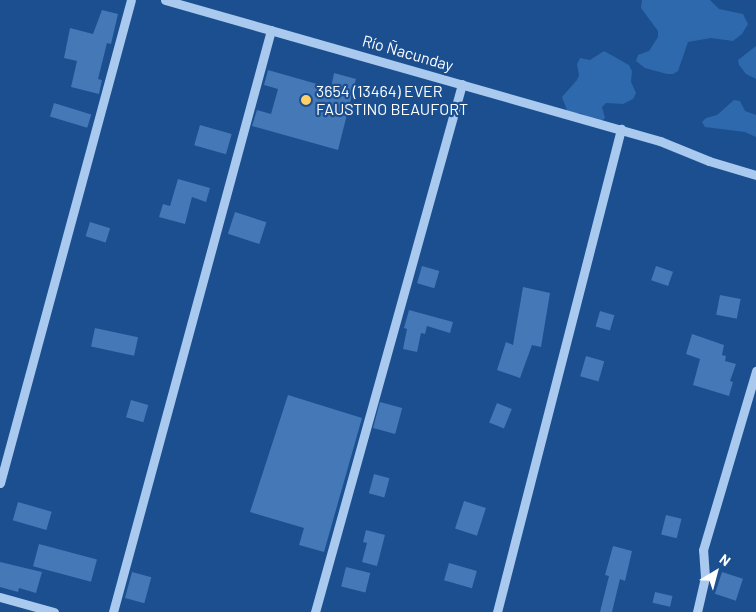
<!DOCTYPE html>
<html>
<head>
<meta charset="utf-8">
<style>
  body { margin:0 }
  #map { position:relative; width:756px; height:612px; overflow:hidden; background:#1b4f8f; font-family:Barlow,sans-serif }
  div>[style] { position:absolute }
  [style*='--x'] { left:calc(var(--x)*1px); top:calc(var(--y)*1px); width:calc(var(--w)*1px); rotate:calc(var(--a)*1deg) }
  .green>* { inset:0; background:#2e69ad }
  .building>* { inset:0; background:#4478b7; transform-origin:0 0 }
  .minor>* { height:9px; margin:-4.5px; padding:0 4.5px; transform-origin:4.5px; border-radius:4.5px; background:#a9c9ee }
  .dots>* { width:14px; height:14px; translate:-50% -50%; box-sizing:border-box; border:2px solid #1b4f8f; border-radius:50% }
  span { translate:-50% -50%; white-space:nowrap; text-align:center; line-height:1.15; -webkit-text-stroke:4.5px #1b4f8f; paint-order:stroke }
  .street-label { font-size:16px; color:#fff }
  .poi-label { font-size:16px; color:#fff }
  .left { translate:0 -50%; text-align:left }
  .north { position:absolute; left:691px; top:547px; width:50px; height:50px; -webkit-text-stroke:4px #1b4f8f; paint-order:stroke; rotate:37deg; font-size:14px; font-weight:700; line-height:20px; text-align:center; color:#fff }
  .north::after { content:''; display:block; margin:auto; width:18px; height:22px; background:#fff; clip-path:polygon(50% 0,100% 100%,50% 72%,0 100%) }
</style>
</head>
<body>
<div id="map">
  <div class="green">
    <div style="clip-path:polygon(642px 0,710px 0,719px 9px,743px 14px,748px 24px,742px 34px,733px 41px,711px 38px,688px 42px,678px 71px,673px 74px,667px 74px,645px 68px,636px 61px,638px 55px,649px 51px,658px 37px,658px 31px,641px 8px)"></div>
    <div style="clip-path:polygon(756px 46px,756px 79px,746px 74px,739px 65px,738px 60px)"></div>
    <div style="clip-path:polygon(604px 51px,629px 65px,632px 71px,631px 82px,636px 93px,633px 99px,623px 104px,606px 103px,602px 107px,605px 118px,600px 122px,580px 113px,568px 113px,562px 97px,577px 80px,579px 75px,577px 64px,580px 58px,590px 60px)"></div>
    <div style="clip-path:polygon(734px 100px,740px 101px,745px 111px,756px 115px,756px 137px,745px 132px,705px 127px,702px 122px,706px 118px,717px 115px)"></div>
  </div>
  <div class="building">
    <div style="clip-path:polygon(102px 10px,118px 14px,111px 44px,107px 43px,98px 79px,102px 80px,99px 94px,71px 87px,77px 61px,64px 58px,70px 28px,93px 34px)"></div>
    <div style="clip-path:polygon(268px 70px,331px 88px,334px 73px,356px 79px,338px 150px,252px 126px,257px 110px,271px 114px,278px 89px,264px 85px)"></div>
    <div style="left:54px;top:103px;width:39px;height:14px;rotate:17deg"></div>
    <div style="left:200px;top:125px;width:33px;height:21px;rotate:16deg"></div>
    <div style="clip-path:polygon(178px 179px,210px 188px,206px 202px,192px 197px,185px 224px,159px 217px,163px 204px,170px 206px)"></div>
    <div style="left:235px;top:212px;width:33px;height:23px;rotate:18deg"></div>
    <div style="left:90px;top:222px;width:21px;height:15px;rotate:17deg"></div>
    <div style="left:422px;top:266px;width:18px;height:18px;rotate:16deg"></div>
    <div style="left:656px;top:266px;width:18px;height:15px;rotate:19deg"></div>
    <div style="clip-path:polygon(523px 287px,550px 293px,541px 347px,532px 345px,520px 378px,497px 370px,506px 342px,513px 345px)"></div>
    <div style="left:720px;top:295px;width:21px;height:20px;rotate:11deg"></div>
    <div style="clip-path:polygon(409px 310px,453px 322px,450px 333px,427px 326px,425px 334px,421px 333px,417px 352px,403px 349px,407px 329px,404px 328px)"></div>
    <div style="left:600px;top:311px;width:15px;height:16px;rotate:16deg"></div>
    <div style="left:95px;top:328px;width:44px;height:19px;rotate:12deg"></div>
    <div style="clip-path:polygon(692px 334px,724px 345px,722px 355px,726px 356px,725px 361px,736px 364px,730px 381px,733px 382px,729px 396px,693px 385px,700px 359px,686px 354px)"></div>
    <div style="left:586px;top:356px;width:19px;height:21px;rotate:16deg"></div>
    <div style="clip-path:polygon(288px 395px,362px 418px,324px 552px,299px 545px,304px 528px,250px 512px)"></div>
    <div style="left:131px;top:400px;width:18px;height:18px;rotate:16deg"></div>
    <div style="left:380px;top:402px;width:23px;height:27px;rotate:15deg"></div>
    <div style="left:497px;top:403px;width:16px;height:21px;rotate:22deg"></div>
    <div style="left:374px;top:474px;width:16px;height:20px;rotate:15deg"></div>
    <div style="left:464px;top:501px;width:23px;height:29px;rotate:18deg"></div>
    <div style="left:18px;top:502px;width:35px;height:19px;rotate:16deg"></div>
    <div style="left:666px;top:515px;width:16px;height:20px;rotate:14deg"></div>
    <div style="clip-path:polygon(366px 530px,385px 535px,377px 566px,362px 562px,367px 543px,363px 542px)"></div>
    <div style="left:39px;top:544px;width:60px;height:23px;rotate:15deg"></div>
    <div style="clip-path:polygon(613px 546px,632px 551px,625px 581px,620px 579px,612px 612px,600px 612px,609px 576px,605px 575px)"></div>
    <div style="clip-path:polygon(0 562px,42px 572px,36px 593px,19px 588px,18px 592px,0 587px)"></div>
    <div style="left:449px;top:563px;width:29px;height:18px;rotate:16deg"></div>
    <div style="left:346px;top:567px;width:25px;height:20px;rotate:14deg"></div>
    <div style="left:132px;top:572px;width:20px;height:27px;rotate:15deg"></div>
    <div style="left:722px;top:572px;width:22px;height:23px;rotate:18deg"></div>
    <div style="left:655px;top:592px;width:18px;height:11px;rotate:13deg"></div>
  </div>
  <div class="minor">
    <div style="--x:165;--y:0;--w:515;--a:15.9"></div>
    <div style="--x:660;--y:141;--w:53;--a:22.2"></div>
    <div style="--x:709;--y:161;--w:49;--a:16.6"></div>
    <div style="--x:0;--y:483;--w:500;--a:-74.83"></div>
    <div style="--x:0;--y:597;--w:56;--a:15.5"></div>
    <div style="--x:113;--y:612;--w:603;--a:-74.81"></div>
    <div style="--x:315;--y:612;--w:548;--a:-74.44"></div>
    <div style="--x:497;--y:612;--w:499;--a:-75.6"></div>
    <div style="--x:697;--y:612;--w:36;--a:-77"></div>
    <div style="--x:705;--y:577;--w:27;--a:-94"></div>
    <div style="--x:703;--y:550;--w:187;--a:-73.5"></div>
  </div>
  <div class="dots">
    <div style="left:306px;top:100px;background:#ffd166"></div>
  </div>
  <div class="street-label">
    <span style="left:408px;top:53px;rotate:16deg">Río Ñacunday</span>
  </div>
  <div class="poi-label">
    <span class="left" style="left:316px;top:100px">3654 (13464) EVER<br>FAUSTINO BEAUFORT</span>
  </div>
  <div class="north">N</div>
</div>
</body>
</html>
